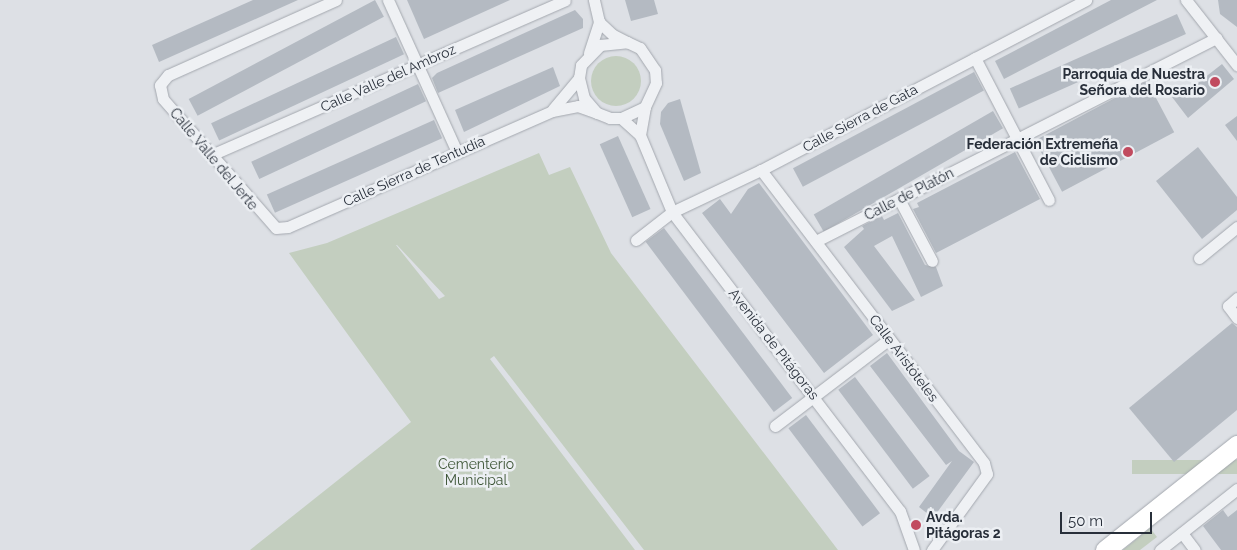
<!DOCTYPE html>
<html>
<head>
<meta charset="utf-8">
<style>
  body { margin:0 }
  #map { position:relative; width:1237px; height:550px; overflow:hidden; background:#dde0e5; font-family:Raleway,sans-serif }
  div>[style] { position:absolute }
  [style*='--x'] { left:calc(var(--x)*1px); top:calc(var(--y)*1px); width:calc(var(--w)*1px); rotate:calc(var(--a)*1deg) }
  .green>* { inset:0; background:#c3cebf; transform-origin:0 0 }
  .round { border-radius:50% }
  .building>* { inset:0; background:#b4bac2; transform-origin:0 0 }
  .roads { filter:drop-shadow(0 0 1px #a3a7ae) drop-shadow(0 0 1px #a3a7ae) }
  .street>* { height:11px; margin:-5.5px; padding:0 5.5px; transform-origin:5.5px; border-radius:5.5px; background:#eff1f4 }
  .primary>* { height:19px; margin:-9.5px; padding:0 9.5px; transform-origin:9.5px; border-radius:9.5px; background:#fff }
  .dots>* { width:14px; height:14px; translate:-50% -50%; box-sizing:border-box; border:2px solid #eceff3; border-radius:50% }
  span { translate:-50% -50%; white-space:nowrap; text-align:center; line-height:1.15; -webkit-text-stroke:5px #eceff3; paint-order:stroke }
  .poi-label { font-size:14px; color:#282f3a; font-weight:700 }
  .right { translate:-100% -50%; text-align:right }
  .left { translate:0 -50%; text-align:left }
  .street-label { font-size:14px; color:#282f3a }
  .park-label { font-size:14px; color:#3d5536 }
  .scale { position:absolute; left:1060px; top:512px; width:92px; height:22px; box-sizing:border-box; border:2px solid #282f3a; border-top:0; padding-left:6px; font-size:15px; line-height:18px; white-space:nowrap; color:#282f3a; -webkit-text-stroke:4px #eceff3; paint-order:stroke }
</style>
</head>
<body>
<div id="map">
  <div class="green">
    <div class="round" style="left:591px;top:56px;width:50px;height:50px"></div>
    <div style="clip-path:polygon(evenodd,539px 153px,549px 175px,570px 167px,611px 253px,838px 550px,644px 550px,494px 356px,490px 359px,635px 550px,250px 550px,411px 422px,289px 253px,327px 243px,539px 153px,396px 245px,397px 245px,445px 296px,439px 299px,396px 245px)"></div>
    <div style="left:1237px;top:460px;width:14px;height:105px;rotate:90deg"></div>
    <div style="clip-path:polygon(1150px 528px,1157px 537px,1140px 550px,1123px 550px)"></div>
  </div>
  <div class="building">
    <div style="clip-path:polygon(253px 0,298px 0,159px 62px,152px 45px)"></div>
    <div style="left:375px;top:0;width:19px;height:211px;rotate:62deg"></div>
    <div style="clip-path:polygon(407px 0,510px 0,424px 39px)"></div>
    <div style="clip-path:polygon(625px 0,654px 0,658px 14px,631px 21px)"></div>
    <div style="clip-path:polygon(1111px 0,1157px 0,1004px 79px,995px 61px)"></div>
    <div style="clip-path:polygon(1218px 0,1237px 0,1237px 27px,1220px 14px)"></div>
    <div style="clip-path:polygon(575px 10px,583px 19px,583px 28px,438px 93px,432px 78px,437px 73px)"></div>
    <div style="left:1177px;top:14px;width:22px;height:183px;rotate:66deg"></div>
    <div style="left:396px;top:37px;width:19px;height:204px;rotate:65deg"></div>
    <div style="clip-path:polygon(1222px 64px,1234px 79px,1188px 118px,1172px 97px,1180px 88px,1185px 93px)"></div>
    <div style="clip-path:polygon(553px 67px,560px 86px,464px 132px,455px 110px)"></div>
    <div style="left:974px;top:72px;width:21px;height:205px;rotate:62deg"></div>
    <div style="left:1147px;top:81px;width:58px;height:127px;rotate:62deg"></div>
    <div style="left:418px;top:84px;width:19px;height:184px;rotate:65deg"></div>
    <div style="clip-path:polygon(680px 99px,701px 173px,684px 181px,660px 124px,661px 112px,668px 103px)"></div>
    <div style="left:993px;top:111px;width:20px;height:207px;rotate:60deg"></div>
    <div style="clip-path:polygon(1237px 116px,1237px 141px,1225px 125px)"></div>
    <div style="left:434px;top:120px;width:20px;height:183px;rotate:66deg"></div>
    <div style="left:618px;top:136px;width:80px;height:20px;rotate:66deg"></div>
    <div style="clip-path:polygon(1198px 147px,1237px 197px,1237px 210px,1202px 239px,1156px 181px)"></div>
    <div style="clip-path:polygon(1015px 152px,1040px 199px,936px 253px,913px 209px,919px 207px,917px 203px)"></div>
    <div style="clip-path:polygon(759px 183px,873px 335px,824px 373px,702px 213px,720px 199px,731px 214px,748px 189px)"></div>
    <div style="clip-path:polygon(898px 213px,925px 265px,936px 267px,943px 286px,921px 297px,892px 236px,874px 246px,915px 300px,892px 311px,844px 247px,864px 229px,862px 226px,882px 216px,884px 220px)"></div>
    <div style="left:664px;top:228px;width:213px;height:23px;rotate:53deg"></div>
    <div style="clip-path:polygon(1232px 323px,1237px 327px,1237px 410px,1174px 462px,1129px 408px)"></div>
    <div style="clip-path:polygon(887px 353px,959px 451px,974px 462px,933px 518px,919px 507px,952px 461px,946px 465px,870px 366px)"></div>
    <div style="left:855px;top:377px;width:124px;height:21px;rotate:53deg"></div>
    <div style="left:806px;top:415px;width:123px;height:22px;rotate:53deg"></div>
    <div style="clip-path:polygon(1223px 510px,1228px 517px,1237px 510px,1237px 550px,1221px 550px,1203px 526px)"></div>
  </div>
  <div class="roads">
    <div class="street">
      <div style="--x:336;--y:0;--w:184;--a:155.9"></div>
      <div style="--x:168;--y:75;--w:13;--a:129"></div>
      <div style="--x:160;--y:85;--w:14;--a:78"></div>
      <div style="--x:163;--y:99;--w:171;--a:48.8"></div>
      <div style="--x:276;--y:228;--w:12;--a:-5"></div>
      <div style="--x:288;--y:227;--w:288;--a:-23.7"></div>
      <div style="--x:552;--y:111;--w:26;--a:-11"></div>
      <div style="--x:578;--y:106;--w:20;--a:20"></div>
      <div style="--x:388;--y:0;--w:167;--a:65.6"></div>
      <div style="--x:1186;--y:0;--w:83;--a:51.9"></div>
      <div style="--x:599;--y:22;--w:19;--a:43"></div>
      <div style="--x:613;--y:35;--w:16;--a:27"></div>
      <div style="--x:627;--y:42;--w:14;--a:25"></div>
      <div style="--x:640;--y:48;--w:27;--a:56"></div>
      <div style="--x:655;--y:70;--w:13;--a:86"></div>
      <div style="--x:656;--y:83;--w:26;--a:115"></div>
      <div style="--x:645;--y:107;--w:26;--a:155"></div>
      <div style="--x:621;--y:118;--w:11;--a:180"></div>
      <div style="--x:610;--y:118;--w:14;--a:-159"></div>
      <div style="--x:597;--y:113;--w:20;--a:-131"></div>
      <div style="--x:584;--y:98;--w:21;--a:-104"></div>
      <div style="--x:579;--y:78;--w:13;--a:-81"></div>
      <div style="--x:581;--y:65;--w:28;--a:-46"></div>
      <div style="--x:600;--y:45;--w:27;--a:-6"></div>
      <div style="--x:589;--y:53;--w:33;--a:-72"></div>
      <div style="--x:599;--y:22;--w:23;--a:-103"></div>
      <div style="--x:975;--y:58;--w:160;--a:62.5"></div>
      <div style="--x:553;--y:109;--w:40;--a:-50"></div>
      <div style="--x:621;--y:118;--w:25;--a:42"></div>
      <div style="--x:640;--y:135;--w:83;--a:67.4"></div>
      <div style="--x:672;--y:212;--w:376;--a:52.7"></div>
      <div style="--x:900;--y:511;--w:41;--a:70.3"></div>
      <div style="--x:640;--y:135;--w:28;--a:-80"></div>
      <div style="--x:211;--y:155;--w:386;--a:-23.6"></div>
      <div style="--x:761;--y:170;--w:368;--a:52.7"></div>
      <div style="--x:984;--y:463;--w:11;--a:75"></div>
      <div style="--x:987;--y:474;--w:94;--a:125.9"></div>
      <div style="--x:899;--y:199;--w:70;--a:62"></div>
      <div style="--x:636;--y:240;--w:46;--a:-37.9"></div>
      <div style="--x:672;--y:212;--w:98;--a:-25.3"></div>
      <div style="--x:761;--y:170;--w:367;--a:-27.6"></div>
      <div style="--x:816;--y:241;--w:449;--a:-26.9"></div>
      <div style="--x:1199;--y:258;--w:49;--a:-39.2"></div>
      <div style="--x:1237;--y:298;--w:12;--a:138"></div>
      <div style="--x:1228;--y:306;--w:15;--a:53"></div>
      <div style="--x:775;--y:426;--w:143;--a:-37.3"></div>
      <div style="--x:1182;--y:533;--w:21;--a:53"></div>
      <div style="--x:1160;--y:550;--w:98;--a:-38.4"></div>
    </div>
    <div class="primary">
      <div style="--x:1105;--y:550;--w:169;--a:-38.5"></div>
    </div>
  </div>
  <div class="dots">
    <div style="left:1215px;top:82px;background:#c14b5f"></div>
    <div style="left:1128px;top:152px;background:#c14b5f"></div>
    <div style="left:916px;top:525px;background:#c14b5f"></div>
  </div>
  <div class="poi-label">
    <span class="right" style="left:1205px;top:82px">Parroquia de Nuestra<br>Señora del Rosario</span>
    <span class="right" style="left:1118px;top:152px">Federación Extremeña<br>de Ciclismo</span>
    <span class="left" style="left:926px;top:525px">Avda.<br>Pitágoras 2</span>
  </div>
  <div class="street-label">
    <span style="left:388px;top:78px;rotate:-24deg">Calle Valle del Ambroz</span>
    <span style="left:860px;top:118px;rotate:-28deg">Calle Sierra de Gata</span>
    <span style="left:214px;top:159px;rotate:50deg">Calle Valle del Jerte</span>
    <span style="left:414px;top:171px;rotate:-24deg">Calle Sierra de Tentudía</span>
    <span style="left:909px;top:194px;rotate:-27deg">Calle de Platón</span>
    <span style="left:774px;top:344px;rotate:52deg">Avenida de Pitágoras</span>
    <span style="left:904px;top:358px;rotate:53deg">Calle Aristóteles</span>
  </div>
  <div class="park-label">
    <span style="left:476px;top:472px">Cementerio<br>Municipal</span>
  </div>
  <div class="scale">50 m</div>
</div>
</body>
</html>
